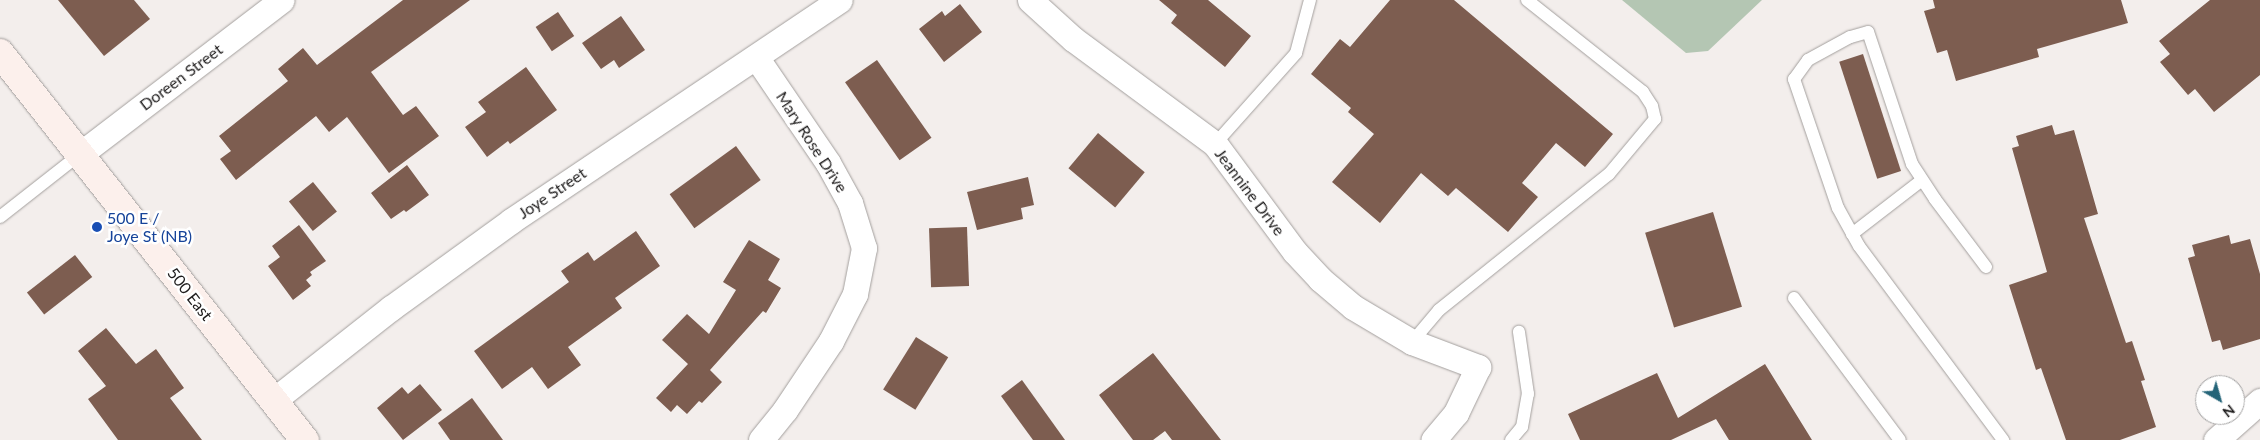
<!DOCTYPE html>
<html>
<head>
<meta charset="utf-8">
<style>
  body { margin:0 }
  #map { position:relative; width:2260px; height:440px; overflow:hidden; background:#f3eeec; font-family:Lato,sans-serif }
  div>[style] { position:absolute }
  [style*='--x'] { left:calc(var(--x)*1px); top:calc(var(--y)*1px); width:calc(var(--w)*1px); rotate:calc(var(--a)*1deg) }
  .green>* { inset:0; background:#b4c6b3 }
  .building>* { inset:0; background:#7d5d50; transform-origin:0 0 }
  .roads { filter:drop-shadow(0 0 1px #a39f9d) drop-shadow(0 0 1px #a39f9d) }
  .lane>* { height:12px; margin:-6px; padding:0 6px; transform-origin:6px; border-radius:6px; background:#fff }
  .street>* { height:25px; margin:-12.5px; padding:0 12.5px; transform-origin:12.5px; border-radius:12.5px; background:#fff }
  .secondary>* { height:28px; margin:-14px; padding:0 14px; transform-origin:14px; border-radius:14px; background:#fcf0ec }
  .dots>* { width:14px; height:14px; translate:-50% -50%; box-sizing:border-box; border:2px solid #fff; border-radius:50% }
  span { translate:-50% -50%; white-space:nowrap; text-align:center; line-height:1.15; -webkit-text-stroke:5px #fff; paint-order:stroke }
  .street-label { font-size:16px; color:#1e1c1c }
  .transit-label { font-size:16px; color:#164399 }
  .left { translate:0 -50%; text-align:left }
  .north { position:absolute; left:2195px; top:375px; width:50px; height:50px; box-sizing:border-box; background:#fff; border:1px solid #a5a4a4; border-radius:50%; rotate:142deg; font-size:14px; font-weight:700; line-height:20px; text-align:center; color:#1e1c1c }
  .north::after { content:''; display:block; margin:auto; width:18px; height:22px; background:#246478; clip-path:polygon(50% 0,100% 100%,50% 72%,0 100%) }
</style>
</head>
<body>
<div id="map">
  <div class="green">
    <div style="clip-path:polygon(1622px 0,1762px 0,1708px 51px,1686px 53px)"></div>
  </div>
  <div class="building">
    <div style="clip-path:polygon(58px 0,134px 0,150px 19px,104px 56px)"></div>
    <div style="clip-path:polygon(403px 0,470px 0,371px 72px,403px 115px,416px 106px,439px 136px,389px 173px,347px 117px,329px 132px,316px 116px,236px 180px,220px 159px,231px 151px,219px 136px,288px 81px,278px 69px,303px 48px,317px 65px)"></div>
    <div style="clip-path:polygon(1159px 0,1208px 0,1251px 36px,1225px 67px,1171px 23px,1177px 15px)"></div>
    <div style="clip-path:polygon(1390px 0,1454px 0,1613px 134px,1585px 167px,1556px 143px,1522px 183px,1538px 197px,1508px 232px,1456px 188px,1448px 196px,1421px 173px,1380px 223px,1332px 182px,1374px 134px,1348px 112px,1351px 108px,1311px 74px,1340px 39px,1350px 47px)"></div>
    <div style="clip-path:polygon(1933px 0,2121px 0,2128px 23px,2037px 49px,2039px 57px,1956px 81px,1947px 50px,1937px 53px,1924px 11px,1935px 8px)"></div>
    <div style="clip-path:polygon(2210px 0,2260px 0,2260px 75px,2214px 112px,2195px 89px,2188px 95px,2160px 62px,2170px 54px,2159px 41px)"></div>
    <div style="clip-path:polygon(960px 4px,982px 32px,944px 62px,919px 29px,942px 11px,945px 16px)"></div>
    <div style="left:558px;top:12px;width:29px;height:27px;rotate:56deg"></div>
    <div style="clip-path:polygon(621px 16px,645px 50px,619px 68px,614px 60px,601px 69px,582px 43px)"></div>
    <div style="left:1863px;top:54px;width:123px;height:25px;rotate:72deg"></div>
    <div style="left:877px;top:60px;width:95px;height:39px;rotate:55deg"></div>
    <div style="clip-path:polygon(526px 67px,557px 110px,510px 144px,508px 141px,487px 157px,465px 127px,486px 112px,478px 102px)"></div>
    <div style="clip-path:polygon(2052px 125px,2055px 135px,2074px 130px,2098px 214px,2084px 218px,2126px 343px,2132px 341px,2145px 380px,2141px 381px,2156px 427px,2120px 440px,2066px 440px,2041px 368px,2036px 370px,2009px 285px,2047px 272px,2012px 148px,2019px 146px,2016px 136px)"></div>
    <div style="left:1098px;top:133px;width:61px;height:46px;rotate:40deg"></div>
    <div style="left:736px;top:146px;width:42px;height:82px;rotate:54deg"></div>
    <div style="clip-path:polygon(407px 165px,429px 195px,406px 212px,404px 210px,391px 219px,371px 193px)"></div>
    <div style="clip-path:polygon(1028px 177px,1034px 205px,1021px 208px,1023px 219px,977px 230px,967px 192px)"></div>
    <div style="left:313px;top:182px;width:38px;height:31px;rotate:51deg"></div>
    <div style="left:1713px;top:212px;width:99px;height:71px;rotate:73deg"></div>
    <div style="clip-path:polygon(299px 225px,326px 261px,310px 272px,312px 275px,306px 280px,311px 286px,293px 300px,268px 266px,280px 257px,272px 246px)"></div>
    <div style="left:967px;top:227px;width:59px;height:38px;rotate:88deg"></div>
    <div style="clip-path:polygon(636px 231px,660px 266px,615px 298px,622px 308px,568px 347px,581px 365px,548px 389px,532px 367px,502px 389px,474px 351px,569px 282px,561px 271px,588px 252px,594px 261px)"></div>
    <div style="clip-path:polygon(2229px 235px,2231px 244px,2250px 239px,2260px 274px,2260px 339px,2223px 350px,2220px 340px,2212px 342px,2188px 258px,2195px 256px,2192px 245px)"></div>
    <div style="clip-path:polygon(749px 240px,780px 259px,768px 280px,781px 288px,766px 313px,763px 311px,710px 370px,722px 382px,702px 403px,699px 401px,687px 414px,677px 405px,671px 412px,656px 398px,688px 364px,662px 340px,687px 314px,709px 334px,736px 290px,723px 282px)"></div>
    <div style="left:75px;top:255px;width:28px;height:61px;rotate:52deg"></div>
    <div style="clip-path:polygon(106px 328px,136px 364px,156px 349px,184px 388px,170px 398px,202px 440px,118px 440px,88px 399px,106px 386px,78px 351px)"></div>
    <div style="left:916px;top:337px;width:38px;height:62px;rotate:32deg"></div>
    <div style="clip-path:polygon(1153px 353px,1221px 440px,1172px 440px,1165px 431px,1153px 440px,1133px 440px,1099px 395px)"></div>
    <div style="clip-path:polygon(1765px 364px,1812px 440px,1729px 440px,1716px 419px,1671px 440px,1580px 440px,1568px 414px,1657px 373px,1678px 418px)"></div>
    <div style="clip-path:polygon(1022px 380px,1065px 440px,1033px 440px,1001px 396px)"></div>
    <div style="clip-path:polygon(420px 384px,442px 410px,403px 440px,377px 408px,402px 387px,408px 394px)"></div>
    <div style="clip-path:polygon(472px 398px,503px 440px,450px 440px,438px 423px)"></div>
  </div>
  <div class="roads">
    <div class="lane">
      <div style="--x:1215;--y:144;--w:122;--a:-48.3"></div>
      <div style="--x:1296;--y:53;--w:55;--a:-75.2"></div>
      <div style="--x:0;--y:217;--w:100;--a:-38.1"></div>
      <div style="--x:1852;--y:234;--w:88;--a:-37.6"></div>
      <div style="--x:1986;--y:267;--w:85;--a:-126.9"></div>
      <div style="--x:1935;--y:199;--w:42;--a:-123.3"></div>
      <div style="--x:1912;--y:164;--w:139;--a:-108.4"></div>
      <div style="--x:1868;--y:32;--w:19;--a:164"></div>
      <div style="--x:1850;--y:37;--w:48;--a:151.3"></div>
      <div style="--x:1808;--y:60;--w:24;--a:126"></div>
      <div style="--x:1794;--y:79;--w:136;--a:71.2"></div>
      <div style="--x:1838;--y:208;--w:43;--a:61.1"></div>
      <div style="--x:1859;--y:246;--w:242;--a:53.4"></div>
      <div style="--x:1794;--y:298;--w:177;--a:53.3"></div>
      <div style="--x:1412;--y:342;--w:42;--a:-49.8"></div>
      <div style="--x:1439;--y:310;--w:218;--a:-38.7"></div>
      <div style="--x:1609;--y:174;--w:72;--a:-50.1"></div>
      <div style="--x:1655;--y:119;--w:13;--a:-103"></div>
      <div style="--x:1652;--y:106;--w:17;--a:-123"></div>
      <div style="--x:1643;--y:92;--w:148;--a:-141.6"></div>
      <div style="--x:1511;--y:440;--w:17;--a:-50"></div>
      <div style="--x:1522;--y:427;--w:34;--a:-80"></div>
      <div style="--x:1528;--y:394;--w:63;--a:-98.3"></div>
    </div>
    <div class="street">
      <div style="--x:1030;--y:0;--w:58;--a:42.2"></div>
      <div style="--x:1073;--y:39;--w:177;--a:36.5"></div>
      <div style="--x:1215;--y:144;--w:134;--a:53.5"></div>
      <div style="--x:1295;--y:252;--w:37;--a:47"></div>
      <div style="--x:1320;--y:279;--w:43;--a:40.3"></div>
      <div style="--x:1353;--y:307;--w:69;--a:30.7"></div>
      <div style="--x:1412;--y:342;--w:71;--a:20.7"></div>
      <div style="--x:1478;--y:367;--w:51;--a:115.6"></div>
      <div style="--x:1456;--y:413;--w:35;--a:130"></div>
      <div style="--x:756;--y:57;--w:128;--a:55.8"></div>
      <div style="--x:828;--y:163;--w:46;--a:61.2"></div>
      <div style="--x:850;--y:203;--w:47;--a:72.7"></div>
      <div style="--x:864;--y:248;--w:47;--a:101.1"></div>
      <div style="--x:855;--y:294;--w:53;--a:117.1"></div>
      <div style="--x:831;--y:341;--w:83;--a:123.7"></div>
      <div style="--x:785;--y:410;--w:38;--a:129"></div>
      <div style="--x:79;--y:155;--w:255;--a:-37.4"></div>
      <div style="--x:274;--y:400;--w:149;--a:-38.2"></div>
      <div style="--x:391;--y:308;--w:148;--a:-35.9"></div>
      <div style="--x:511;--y:221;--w:396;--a:-33.9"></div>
      <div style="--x:2216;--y:440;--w:59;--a:-41.6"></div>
    </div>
    <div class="secondary">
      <div style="--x:0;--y:53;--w:493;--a:51.8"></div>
    </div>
  </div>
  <div class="dots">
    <div style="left:97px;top:227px;background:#1a4fb4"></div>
  </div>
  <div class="street-label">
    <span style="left:181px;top:77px;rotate:-37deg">Doreen Street</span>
    <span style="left:812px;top:142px;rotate:57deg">Mary Rose Drive</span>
    <span style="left:1250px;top:192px;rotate:53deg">Jeannine Drive</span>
    <span style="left:552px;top:193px;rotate:-34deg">Joye Street</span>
    <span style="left:190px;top:294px;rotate:52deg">500 East</span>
  </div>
  <div class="transit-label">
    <span class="left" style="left:107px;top:227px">500 E /<br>Joye St (NB)</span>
  </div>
  <div class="north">N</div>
</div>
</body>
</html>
